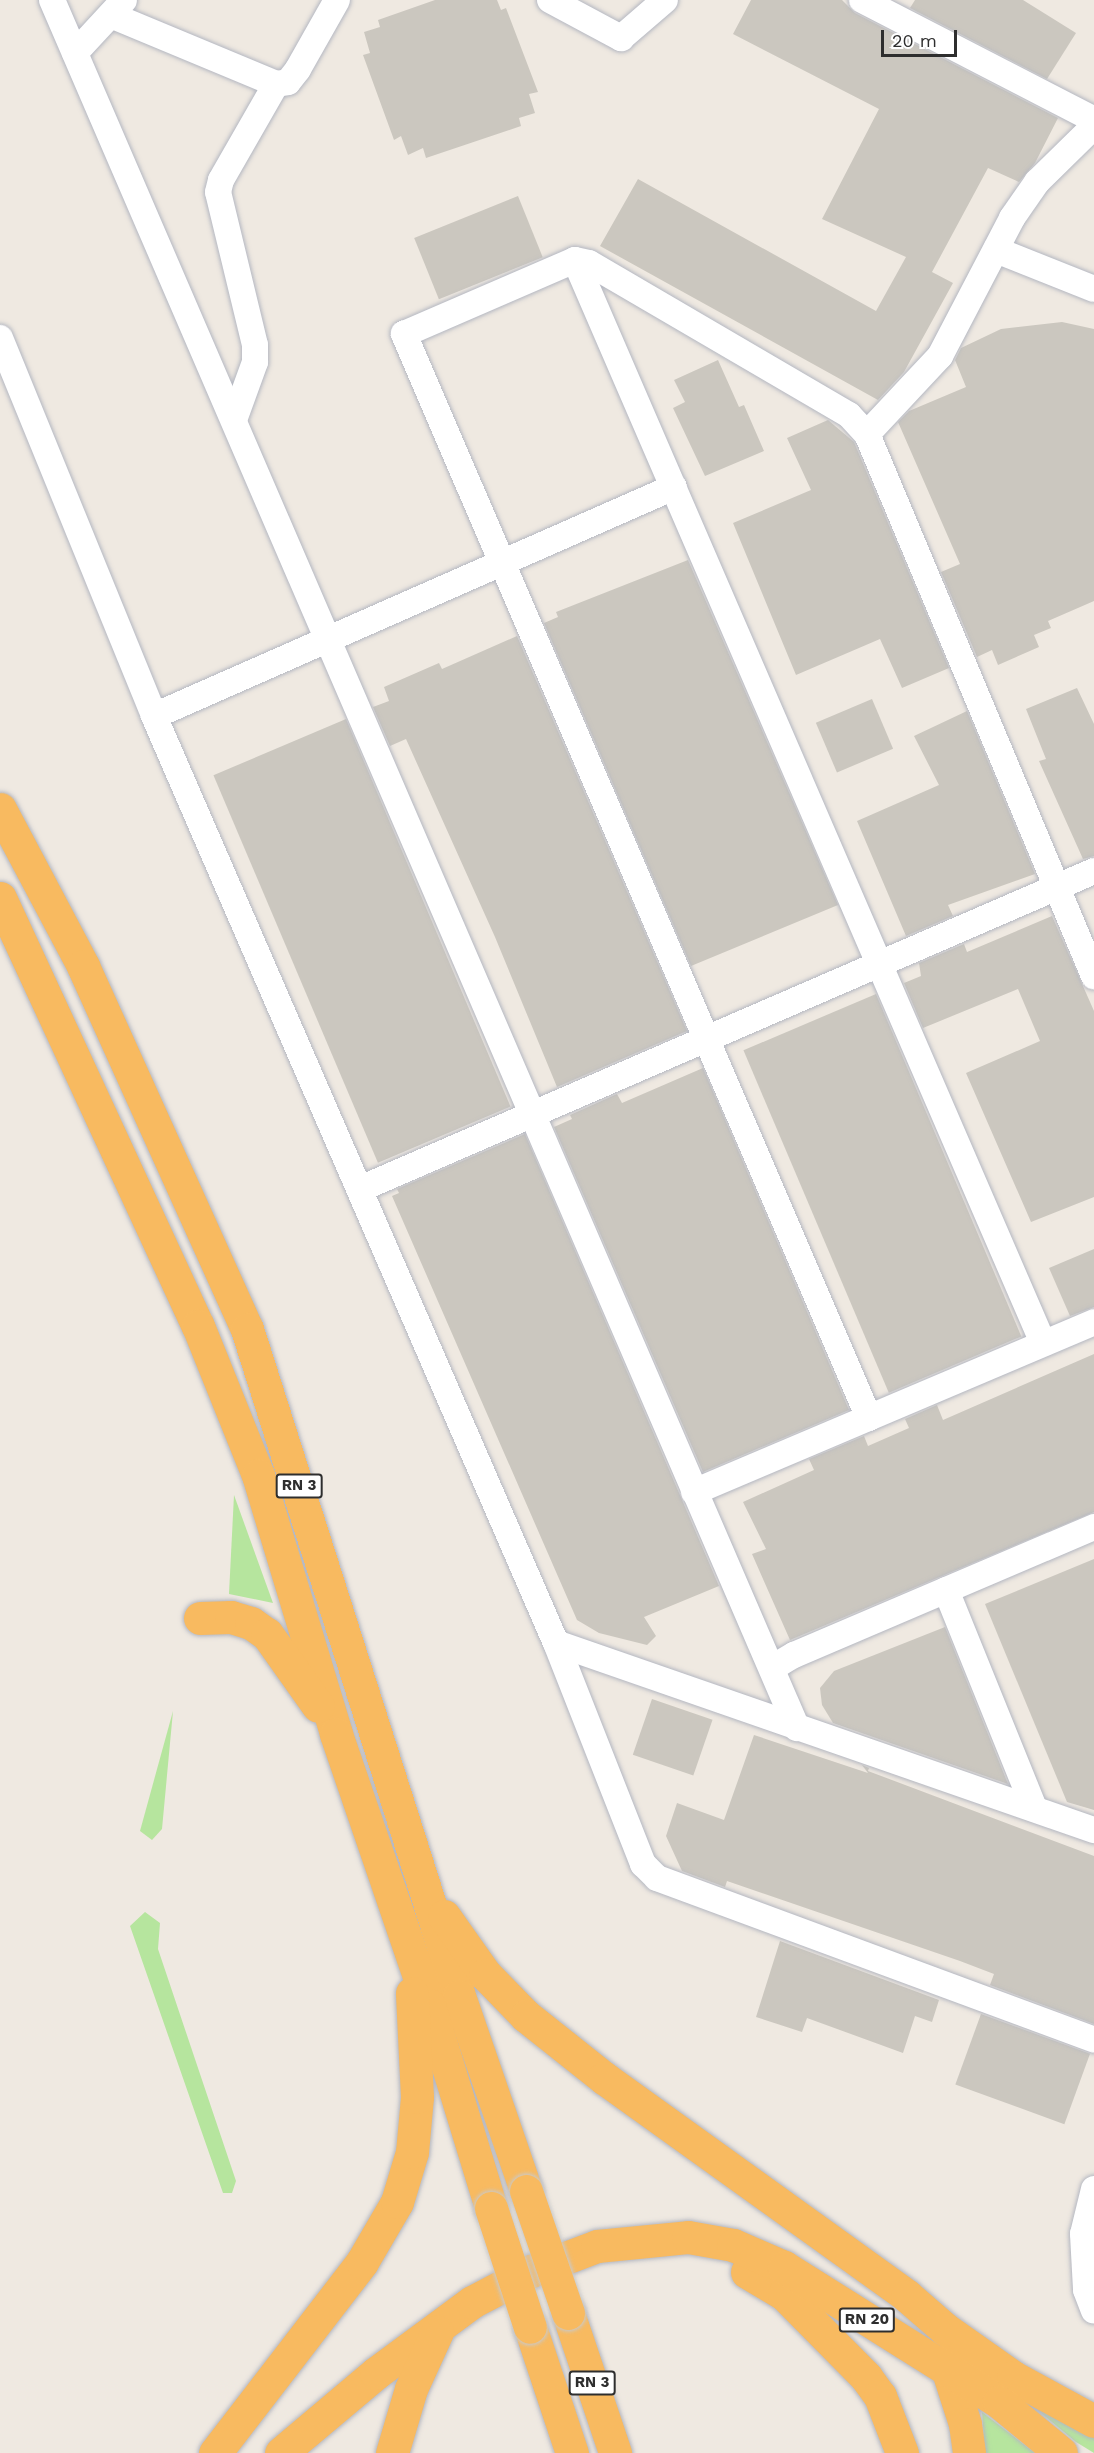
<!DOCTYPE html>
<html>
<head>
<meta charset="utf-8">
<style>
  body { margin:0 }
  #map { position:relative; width:1094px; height:2453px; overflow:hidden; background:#efe9e1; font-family:"Work Sans",sans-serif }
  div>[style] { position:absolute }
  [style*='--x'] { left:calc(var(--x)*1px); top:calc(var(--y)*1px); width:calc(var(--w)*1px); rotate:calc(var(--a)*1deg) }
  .green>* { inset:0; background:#b6e59e }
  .building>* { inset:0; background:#cbc7bf; transform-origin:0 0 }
  .roads { filter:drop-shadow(0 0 2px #b4b7c1) drop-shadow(0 0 2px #b4b7c1) }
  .minor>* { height:26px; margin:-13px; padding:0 13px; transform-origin:13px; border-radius:13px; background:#fff }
  .trunk>* { height:33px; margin:-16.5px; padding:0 16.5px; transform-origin:16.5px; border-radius:16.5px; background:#f8ba60 }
  .bridges { filter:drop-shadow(0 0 2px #c9c9c9) drop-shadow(0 0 2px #c9c9c9) }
  .trunk-bridge>* { height:33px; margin:-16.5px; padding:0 16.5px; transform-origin:16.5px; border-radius:16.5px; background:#f8ba60 }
  span { translate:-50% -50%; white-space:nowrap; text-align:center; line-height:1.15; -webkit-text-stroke:6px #fff; paint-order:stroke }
  .shield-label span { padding:2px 4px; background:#fff; border:2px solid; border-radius:4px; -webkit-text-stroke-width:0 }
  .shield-label { font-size:15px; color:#2e2e2e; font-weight:700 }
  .scale { position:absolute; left:881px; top:30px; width:76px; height:27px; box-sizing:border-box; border:3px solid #2e2e2e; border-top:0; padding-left:8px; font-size:18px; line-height:21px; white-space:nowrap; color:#2e2e2e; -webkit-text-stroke:4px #fff; paint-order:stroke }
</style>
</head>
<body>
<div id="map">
  <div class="green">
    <div style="clip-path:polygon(234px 1495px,273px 1603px,229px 1594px)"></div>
    <div style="clip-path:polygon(173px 1711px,162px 1829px,152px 1840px,140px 1831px)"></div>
    <div style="clip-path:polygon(145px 1912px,160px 1923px,158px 1949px,236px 2181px,232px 2193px,223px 2193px,130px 1926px)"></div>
    <div style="clip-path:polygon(1023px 2398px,1094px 2435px,1094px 2453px,1076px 2442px)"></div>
    <div style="clip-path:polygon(982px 2412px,1035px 2453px,985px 2453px)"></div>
  </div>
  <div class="building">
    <div style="clip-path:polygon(435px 0,497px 0,501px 10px,506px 8px,538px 92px,529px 94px,535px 113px,519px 118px,521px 126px,426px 158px,423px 148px,408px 155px,401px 136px,394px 140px,363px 55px,370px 53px,364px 32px,380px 27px,378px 20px)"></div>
    <div style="clip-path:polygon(751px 0,842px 0,855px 13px,1058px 118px,1035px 163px,1019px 182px,988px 168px,932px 272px,953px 283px,904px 372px,878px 400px,600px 246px,638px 179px,876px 311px,906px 257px,822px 219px,879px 109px,733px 34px)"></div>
    <div style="clip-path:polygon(915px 0,1023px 0,1076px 33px,1047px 79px,910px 8px)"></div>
    <div style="left:518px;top:196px;width:66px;height:112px;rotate:68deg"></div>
    <div style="clip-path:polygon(1062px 322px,1094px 329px,1094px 601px,1048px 621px,1051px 628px,1034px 635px,1039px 647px,998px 665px,992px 650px,977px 657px,941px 572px,960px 564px,898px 422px,909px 411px,966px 387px,955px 360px,961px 348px,1001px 329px)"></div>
    <div style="clip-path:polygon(718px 360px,739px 407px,744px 405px,764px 451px,705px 476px,673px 408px,685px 402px,674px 380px)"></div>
    <div style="clip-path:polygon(828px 420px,854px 442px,949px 668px,902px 688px,880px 639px,796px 675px,733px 523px,811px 490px,787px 438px)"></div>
    <div style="clip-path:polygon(688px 560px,838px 905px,691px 966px,544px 623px,558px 617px,556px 612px)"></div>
    <div style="clip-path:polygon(517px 636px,687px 1031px,557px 1087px,495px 937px,406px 739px,390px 746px,373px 707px,389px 701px,384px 687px,439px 663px,442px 669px)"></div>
    <div style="clip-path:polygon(1077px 688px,1094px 724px,1094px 856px,1083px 859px,1039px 761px,1046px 759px,1026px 709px)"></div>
    <div style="left:872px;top:699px;width:54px;height:61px;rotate:67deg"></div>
    <div style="clip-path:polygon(967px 711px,1035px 874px,948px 905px,953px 916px,906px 936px,857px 821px,939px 785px,914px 736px)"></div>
    <div style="left:346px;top:719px;width:421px;height:144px;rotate:67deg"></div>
    <div style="clip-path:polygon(1052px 916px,1094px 1011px,1094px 1197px,1031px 1222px,966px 1073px,1040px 1041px,1018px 989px,923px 1028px,904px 983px,921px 976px,919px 963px,964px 944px,967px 952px)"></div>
    <div style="left:876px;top:994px;width:372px;height:144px;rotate:67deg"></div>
    <div style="clip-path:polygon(703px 1068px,849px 1410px,703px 1472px,554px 1127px,572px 1119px,570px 1115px,617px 1094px,622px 1103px)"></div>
    <div style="clip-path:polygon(525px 1134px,719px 1586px,644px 1617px,656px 1636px,647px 1645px,599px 1633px,577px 1620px,392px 1196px,399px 1193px,397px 1189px)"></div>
    <div style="clip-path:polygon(1094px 1249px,1094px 1307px,1070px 1316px,1049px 1268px)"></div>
    <div style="clip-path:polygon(1094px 1354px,1094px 1512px,790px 1640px,752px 1554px,766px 1549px,743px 1502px,814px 1470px,809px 1459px,864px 1436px,868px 1446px,909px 1428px,905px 1419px,937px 1405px,943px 1420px)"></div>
    <div style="clip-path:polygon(1094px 1559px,1094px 1810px,1067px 1802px,985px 1604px)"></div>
    <div style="clip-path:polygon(945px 1627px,1008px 1784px,833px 1723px,822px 1705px,820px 1688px,834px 1671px)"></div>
    <div style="left:652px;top:1699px;width:64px;height:59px;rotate:19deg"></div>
    <div style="clip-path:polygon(754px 1735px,868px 1773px,862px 1765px,869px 1768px,868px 1771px,1094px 1856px,1094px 2024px,990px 1985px,994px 1974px,960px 1961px,727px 1881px,725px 1887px,682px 1871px,666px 1836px,677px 1803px,724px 1820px)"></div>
    <div style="clip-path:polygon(780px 1941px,939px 2000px,932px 2022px,915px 2016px,903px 2053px,807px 2018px,802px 2032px,756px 2017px)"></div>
    <div style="left:981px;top:2014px;width:116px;height:75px;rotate:20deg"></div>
  </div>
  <div class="roads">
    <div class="minor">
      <div style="--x:52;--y:0;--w:1882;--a:66.68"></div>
      <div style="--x:550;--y:0;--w:81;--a:28.2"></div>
      <div style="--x:621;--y:38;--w:58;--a:-40.8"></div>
      <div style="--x:862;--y:0;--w:261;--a:27.3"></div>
      <div style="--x:113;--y:16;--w:177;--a:22.6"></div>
      <div style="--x:276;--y:84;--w:12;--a:-9"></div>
      <div style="--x:288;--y:82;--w:16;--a:-52"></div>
      <div style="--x:298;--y:69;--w:79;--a:-60.5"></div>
      <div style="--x:75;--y:53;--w:72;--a:-47.2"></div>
      <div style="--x:996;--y:250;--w:105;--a:21.7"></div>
      <div style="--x:575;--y:260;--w:1180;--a:66.63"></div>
      <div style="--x:0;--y:338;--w:408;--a:67.8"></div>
      <div style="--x:154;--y:716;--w:1010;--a:66.56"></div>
      <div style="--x:556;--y:1643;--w:238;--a:68.5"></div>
      <div style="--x:643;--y:1864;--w:20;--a:45"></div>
      <div style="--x:657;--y:1878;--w:466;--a:20.3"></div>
      <div style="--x:234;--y:420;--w:62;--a:-70.1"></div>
      <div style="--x:255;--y:362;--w:17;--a:-90"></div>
      <div style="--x:255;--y:345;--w:157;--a:-103.6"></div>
      <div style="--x:218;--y:192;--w:12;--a:-76"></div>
      <div style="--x:221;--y:180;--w:111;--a:-60.2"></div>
      <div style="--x:867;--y:434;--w:107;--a:-46.9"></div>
      <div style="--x:940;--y:356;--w:156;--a:-62.4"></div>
      <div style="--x:1012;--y:218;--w:44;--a:-55.2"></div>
      <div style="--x:1037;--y:182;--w:80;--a:-44.5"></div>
      <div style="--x:154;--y:716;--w:568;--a:-23.77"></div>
      <div style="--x:360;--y:1189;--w:800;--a:-23.42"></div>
      <div style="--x:869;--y:1418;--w:1180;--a:-113.22"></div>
      <div style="--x:404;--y:334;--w:186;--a:-23.4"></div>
      <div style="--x:575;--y:260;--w:14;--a:12"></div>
      <div style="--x:589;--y:263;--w:301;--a:30.3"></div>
      <div style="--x:849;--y:415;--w:26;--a:47"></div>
      <div style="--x:867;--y:434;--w:588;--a:67.28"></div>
      <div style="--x:694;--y:1492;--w:435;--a:-23"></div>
      <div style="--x:946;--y:1590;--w:235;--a:68"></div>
      <div style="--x:556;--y:1643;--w:570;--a:19.17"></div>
      <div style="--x:772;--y:1668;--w:26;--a:-31"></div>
      <div style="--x:794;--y:1655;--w:326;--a:-23.1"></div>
      <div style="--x:1094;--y:2189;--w:46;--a:103.7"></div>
      <div style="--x:1083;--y:2234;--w:56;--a:86.9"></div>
      <div style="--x:1086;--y:2290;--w:22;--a:69"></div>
    </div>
    <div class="trunk">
      <div style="--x:0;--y:809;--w:178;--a:62.1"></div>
      <div style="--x:83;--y:966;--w:398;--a:65.7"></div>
      <div style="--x:247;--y:1329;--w:700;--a:72.37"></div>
      <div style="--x:459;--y:1996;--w:206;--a:71"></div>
      <div style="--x:0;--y:898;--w:472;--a:65.2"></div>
      <div style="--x:198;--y:1326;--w:161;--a:68.1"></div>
      <div style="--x:258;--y:1475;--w:270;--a:73.2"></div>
      <div style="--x:336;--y:1734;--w:287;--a:71.1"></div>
      <div style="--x:429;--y:2005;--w:212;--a:73"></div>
      <div style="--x:200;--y:1618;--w:31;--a:-2"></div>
      <div style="--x:231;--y:1617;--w:21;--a:17"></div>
      <div style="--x:251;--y:1623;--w:19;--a:35"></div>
      <div style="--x:267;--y:1634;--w:88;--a:54.7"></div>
      <div style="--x:444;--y:1916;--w:71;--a:54.7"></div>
      <div style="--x:485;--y:1974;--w:59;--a:45.7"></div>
      <div style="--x:526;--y:2016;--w:100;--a:38.5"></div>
      <div style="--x:604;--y:2078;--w:373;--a:35.7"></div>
      <div style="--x:907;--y:2296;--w:50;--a:41"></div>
      <div style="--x:945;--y:2329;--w:83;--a:35.2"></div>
      <div style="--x:1013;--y:2377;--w:92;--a:28.5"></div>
      <div style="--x:747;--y:2272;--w:43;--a:30.7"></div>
      <div style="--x:784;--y:2294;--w:117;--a:45.3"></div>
      <div style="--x:866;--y:2377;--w:24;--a:54"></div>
      <div style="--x:880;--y:2396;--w:61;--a:68.9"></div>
      <div style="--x:568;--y:2313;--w:148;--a:71.4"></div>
      <div style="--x:530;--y:2327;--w:133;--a:71.6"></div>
      <div style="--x:945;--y:2362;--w:65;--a:72.1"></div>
      <div style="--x:965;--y:2424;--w:29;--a:82"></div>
      <div style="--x:215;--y:2453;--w:241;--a:-52.4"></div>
      <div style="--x:362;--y:2262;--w:69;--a:-59.7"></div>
      <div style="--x:397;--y:2202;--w:52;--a:-73.3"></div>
      <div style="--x:412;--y:2152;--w:55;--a:-84.8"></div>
      <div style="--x:417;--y:2097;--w:104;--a:-92.8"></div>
      <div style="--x:281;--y:2453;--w:124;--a:-40.1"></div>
      <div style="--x:376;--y:2373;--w:119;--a:-36.5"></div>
      <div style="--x:472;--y:2302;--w:67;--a:-27.7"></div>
      <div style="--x:531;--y:2271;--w:71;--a:-20.7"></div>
      <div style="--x:597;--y:2246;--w:91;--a:-5.6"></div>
      <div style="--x:688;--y:2237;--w:46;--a:10.1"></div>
      <div style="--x:733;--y:2245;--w:56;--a:23.3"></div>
      <div style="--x:784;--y:2267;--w:254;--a:32.1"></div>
      <div style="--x:999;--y:2402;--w:80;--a:39.4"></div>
      <div style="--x:392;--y:2453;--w:67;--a:-73.5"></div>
      <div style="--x:411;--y:2389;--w:63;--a:-65.5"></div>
    </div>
  </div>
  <div class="bridges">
    <div class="trunk-bridge">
      <div style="--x:526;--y:2191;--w:129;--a:71"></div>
      <div style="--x:491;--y:2208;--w:125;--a:71.9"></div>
    </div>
  </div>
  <div class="shield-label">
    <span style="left:299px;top:1486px">RN 3</span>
    <span style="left:867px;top:2320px">RN 20</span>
    <span style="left:592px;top:2383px">RN 3</span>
  </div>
  <div class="scale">20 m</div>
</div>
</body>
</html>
